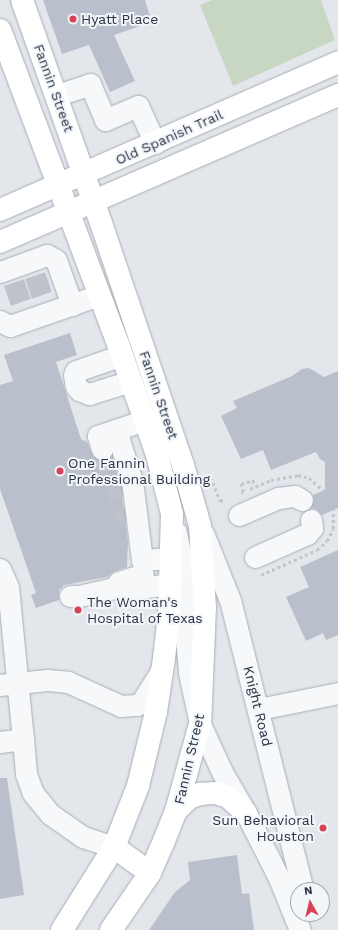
<!DOCTYPE html>
<html>
<head>
<meta charset="utf-8">
<style>
  body { margin:0 }
  #map { position:relative; width:338px; height:930px; overflow:hidden; background:#e3e7ec; font-family:"Work Sans",sans-serif }
  div>[style] { position:absolute }
  [style*='--x'] { left:calc(var(--x)*1px); top:calc(var(--y)*1px); width:calc(var(--w)*1px); rotate:calc(var(--a)*1deg) }
  .green>* { inset:0; background:#c8d7c4 }
  .building>* { inset:0; background:#bac0cb }
  .minor-tunnel>* { height:21px; margin-top:-10.5px; transform-origin:0; background:repeating-linear-gradient(90deg,#bec3cb 0 21px,transparent 0 31px) }
  .path>* { height:2.5px; margin-top:-1.25px; transform-origin:0; background:repeating-linear-gradient(90deg,#c2c5cb 0 3px,transparent 0 6px) }
  .roads { filter:drop-shadow(0 0 1px #a8adb7) drop-shadow(0 0 1px #a8adb7) }
  .minor>* { height:21px; margin:-10.5px; padding:0 10.5px; transform-origin:10.5px; border-radius:10.5px; background:#f7f8fa }
  .major>* { height:22px; margin:-11px; padding:0 11px; transform-origin:11px; border-radius:11px; background:#fff }
  .dots>* { width:11px; height:11px; translate:-50% -50%; box-sizing:border-box; border:2px solid #f3f6f9; border-radius:50% }
  span { translate:-50% -50%; white-space:nowrap; text-align:center; line-height:1.15; -webkit-text-stroke:4px #f3f6f9; paint-order:stroke }
  .poi-label { font-size:14px; color:#2a3346 }
  .left { translate:0 -50%; text-align:left }
  .right { translate:-100% -50%; text-align:right }
  .street-label { font-size:14px; color:#2a3346 }
  .north { position:absolute; left:290px; top:882px; width:40px; height:40px; box-sizing:border-box; background:#f3f6f9; border:1px solid #a3a8b1; border-radius:50%; rotate:352deg; font-size:11px; font-weight:700; line-height:16px; text-align:center; color:#2a3346 }
  .north::after { content:''; display:block; margin:auto; width:14px; height:18px; background:#d84256; clip-path:polygon(50% 0,100% 100%,50% 72%,0 100%) }
</style>
</head>
<body>
<div id="map">
  <div class="green">
    <div style="clip-path:polygon(212px 0,321px 0,335px 40px,233px 86px,200px 5px)"></div>
  </div>
  <div class="building">
    <div style="clip-path:polygon(43px 0,145px 0,152px 22px,114px 35px,135px 81px,110px 92px,89px 45px,62px 54px)"></div>
    <div style="clip-path:polygon(70px 333px,77px 355px,56px 362px,81px 439px,87px 442px,94px 458px,105px 461px,112px 456px,120px 484px,128px 542px,127px 567px,115px 571px,107px 577px,64px 585px,59px 590px,59px 600px,36px 608px,31px 595px,36px 593px,0 489px,0 385px,13px 381px,4px 355px)"></div>
    <div style="clip-path:polygon(309px 368px,324px 377px,338px 371px,338px 508px,322px 515px,316px 509px,310px 508px,314px 500px,313px 495px,325px 490px,325px 462px,320px 459px,316px 452px,271px 470px,263px 450px,241px 459px,221px 416px,237px 408px,233px 401px,292px 376px,302px 369px)"></div>
    <div style="clip-path:polygon(338px 550px,338px 635px,326px 640px,323px 633px,306px 641px,286px 597px,309px 587px,300px 567px)"></div>
    <div style="clip-path:polygon(0 778px,7px 778px,24px 895px,0 899px)"></div>
    <div style="clip-path:polygon(237px 855px,242px 894px,249px 893px,254px 930px,149px 930px,175px 892px,190px 880px,188px 862px)"></div>
  </div>
  <div class="minor-tunnel">
    <div style="--x:35;--y:275;--w:31;--a:71"></div>
    <div style="--x:14;--y:282;--w:31;--a:71"></div>
    <div style="--x:102;--y:449;--w:76;--a:69.9"></div>
  </div>
  <div class="path">
    <div style="--x:204;--y:479;--w:7;--a:-16"></div>
    <div style="--x:211;--y:477;--w:26;--a:69"></div>
    <div style="--x:220;--y:501;--w:6;--a:-18"></div>
    <div style="--x:250;--y:489;--w:23;--a:-23"></div>
    <div style="--x:271;--y:480;--w:27;--a:-10"></div>
    <div style="--x:298;--y:475;--w:11;--a:15"></div>
    <div style="--x:309;--y:478;--w:20;--a:41"></div>
    <div style="--x:241;--y:493;--w:2;--a:-27"></div>
    <div style="--x:243;--y:492;--w:8;--a:-104"></div>
    <div style="--x:241;--y:484;--w:13;--a:-18"></div>
    <div style="--x:253;--y:480;--w:6;--a:72"></div>
    <div style="--x:261;--y:575;--w:61;--a:-24.1"></div>
    <div style="--x:317;--y:550;--w:13;--a:-42"></div>
    <div style="--x:327;--y:541;--w:13;--a:-63"></div>
    <div style="--x:333;--y:529;--w:19;--a:-90"></div>
  </div>
  <div class="roads">
    <div class="minor">
      <div style="--x:57;--y:95;--w:35;--a:-18"></div>
      <div style="--x:90;--y:84;--w:39;--a:67"></div>
      <div style="--x:105;--y:120;--w:36;--a:-23"></div>
      <div style="--x:138;--y:106;--w:41;--a:65.3"></div>
      <div style="--x:0;--y:272;--w:50;--a:-19.9"></div>
      <div style="--x:47;--y:255;--w:10;--a:29"></div>
      <div style="--x:56;--y:260;--w:48;--a:70.4"></div>
      <div style="--x:0;--y:321;--w:11;--a:27"></div>
      <div style="--x:10;--y:326;--w:94;--a:-19.2"></div>
      <div style="--x:122;--y:355;--w:49;--a:160.8"></div>
      <div style="--x:76;--y:371;--w:4;--a:117"></div>
      <div style="--x:74;--y:375;--w:11;--a:80"></div>
      <div style="--x:76;--y:386;--w:5;--a:53"></div>
      <div style="--x:79;--y:390;--w:11;--a:22"></div>
      <div style="--x:89;--y:394;--w:44;--a:-17.2"></div>
      <div style="--x:116;--y:430;--w:53;--a:72.6"></div>
      <div style="--x:132;--y:481;--w:80;--a:82.8"></div>
      <div style="--x:142;--y:560;--w:28;--a:-4"></div>
      <div style="--x:102;--y:449;--w:14;--a:-107"></div>
      <div style="--x:98;--y:436;--w:50;--a:-18.8"></div>
      <div style="--x:239;--y:515;--w:43;--a:-23.6"></div>
      <div style="--x:278;--y:498;--w:17;--a:-7"></div>
      <div style="--x:295;--y:496;--w:8;--a:30"></div>
      <div style="--x:176;--y:532;--w:47;--a:78.9"></div>
      <div style="--x:185;--y:578;--w:59;--a:89"></div>
      <div style="--x:186;--y:637;--w:36;--a:85"></div>
      <div style="--x:189;--y:673;--w:52;--a:77.8"></div>
      <div style="--x:200;--y:724;--w:53;--a:65.4"></div>
      <div style="--x:222;--y:772;--w:48;--a:59.7"></div>
      <div style="--x:246;--y:813;--w:73;--a:63.1"></div>
      <div style="--x:279;--y:878;--w:56;--a:68"></div>
      <div style="--x:203;--y:533;--w:72;--a:68.1"></div>
      <div style="--x:230;--y:600;--w:299;--a:75.9"></div>
      <div style="--x:255;--y:557;--w:57;--a:-23.9"></div>
      <div style="--x:307;--y:534;--w:8;--a:-50"></div>
      <div style="--x:312;--y:528;--w:8;--a:-97"></div>
      <div style="--x:0;--y:569;--w:20;--a:66"></div>
      <div style="--x:8;--y:587;--w:153;--a:84.4"></div>
      <div style="--x:124;--y:590;--w:45;--a:-7.6"></div>
      <div style="--x:70;--y:596;--w:9;--a:0"></div>
      <div style="--x:79;--y:596;--w:36;--a:-13"></div>
      <div style="--x:114;--y:588;--w:8;--a:-50"></div>
      <div style="--x:119;--y:582;--w:25;--a:-18"></div>
      <div style="--x:0;--y:685;--w:47;--a:-6.1"></div>
      <div style="--x:47;--y:680;--w:21;--a:5"></div>
      <div style="--x:68;--y:682;--w:58;--a:24.4"></div>
      <div style="--x:121;--y:706;--w:16;--a:-4"></div>
      <div style="--x:137;--y:705;--w:4;--a:-27"></div>
      <div style="--x:141;--y:703;--w:40;--a:-58"></div>
      <div style="--x:259;--y:709;--w:81;--a:-11.4"></div>
      <div style="--x:0;--y:742;--w:23;--a:-7"></div>
      <div style="--x:23;--y:739;--w:35;--a:85"></div>
      <div style="--x:26;--y:774;--w:20;--a:70"></div>
      <div style="--x:33;--y:793;--w:27;--a:51"></div>
      <div style="--x:50;--y:814;--w:40;--a:34.9"></div>
      <div style="--x:83;--y:837;--w:33;--a:18"></div>
    </div>
    <div class="major">
      <div style="--x:22;--y:0;--w:237;--a:70.5"></div>
      <div style="--x:101;--y:223;--w:256;--a:71.3"></div>
      <div style="--x:183;--y:465;--w:63;--a:74.4"></div>
      <div style="--x:200;--y:526;--w:81;--a:86.5"></div>
      <div style="--x:205;--y:607;--w:117;--a:92.4"></div>
      <div style="--x:200;--y:724;--w:90;--a:105.4"></div>
      <div style="--x:176;--y:811;--w:32;--a:112"></div>
      <div style="--x:164;--y:841;--w:35;--a:114"></div>
      <div style="--x:150;--y:873;--w:69;--a:124.4"></div>
      <div style="--x:0;--y:30;--w:335;--a:69.4"></div>
      <div style="--x:118;--y:344;--w:118;--a:70.6"></div>
      <div style="--x:157;--y:455;--w:61;--a:75.7"></div>
      <div style="--x:172;--y:514;--w:101;--a:91.7"></div>
      <div style="--x:169;--y:615;--w:43;--a:96.6"></div>
      <div style="--x:164;--y:658;--w:55;--a:98.4"></div>
      <div style="--x:156;--y:712;--w:76;--a:103.7"></div>
      <div style="--x:138;--y:786;--w:66;--a:111.5"></div>
      <div style="--x:114;--y:847;--w:98;--a:122.1"></div>
      <div style="--x:0;--y:210;--w:369;--a:-23.6"></div>
      <div style="--x:0;--y:242;--w:369;--a:-23.5"></div>
      <div style="--x:176;--y:811;--w:18;--a:-45"></div>
      <div style="--x:189;--y:798;--w:12;--a:-20"></div>
      <div style="--x:200;--y:794;--w:16;--a:-4"></div>
      <div style="--x:216;--y:793;--w:13;--a:18"></div>
      <div style="--x:228;--y:797;--w:24;--a:42"></div>
      <div style="--x:114;--y:847;--w:44;--a:35.8"></div>
    </div>
  </div>
  <div class="dots">
    <div style="left:73px;top:19px;background:#d84256"></div>
    <div style="left:60px;top:471px;background:#d84256"></div>
    <div style="left:78px;top:610px;background:#d84256"></div>
    <div style="left:323px;top:828px;background:#d84256"></div>
  </div>
  <div class="poi-label">
    <span class="left" style="left:81px;top:19px">Hyatt Place</span>
    <span class="left" style="left:68px;top:471px">One Fannin<br>Professional Building</span>
    <span class="left" style="left:87px;top:610px">The Woman's<br>Hospital of Texas</span>
    <span class="right" style="left:314px;top:828px">Sun Behavioral<br>Houston</span>
  </div>
  <div class="street-label">
    <span style="left:54px;top:88px;rotate:70deg">Fannin Street</span>
    <span style="left:169px;top:137px;rotate:-24deg">Old Spanish Trail</span>
    <span style="left:159px;top:395px;rotate:71deg">Fannin Street</span>
    <span style="left:258px;top:706px;rotate:76deg">Knight Road</span>
    <span style="left:189px;top:759px;rotate:-77deg">Fannin Street</span>
  </div>
  <div class="north">N</div>
</div>
</body>
</html>
